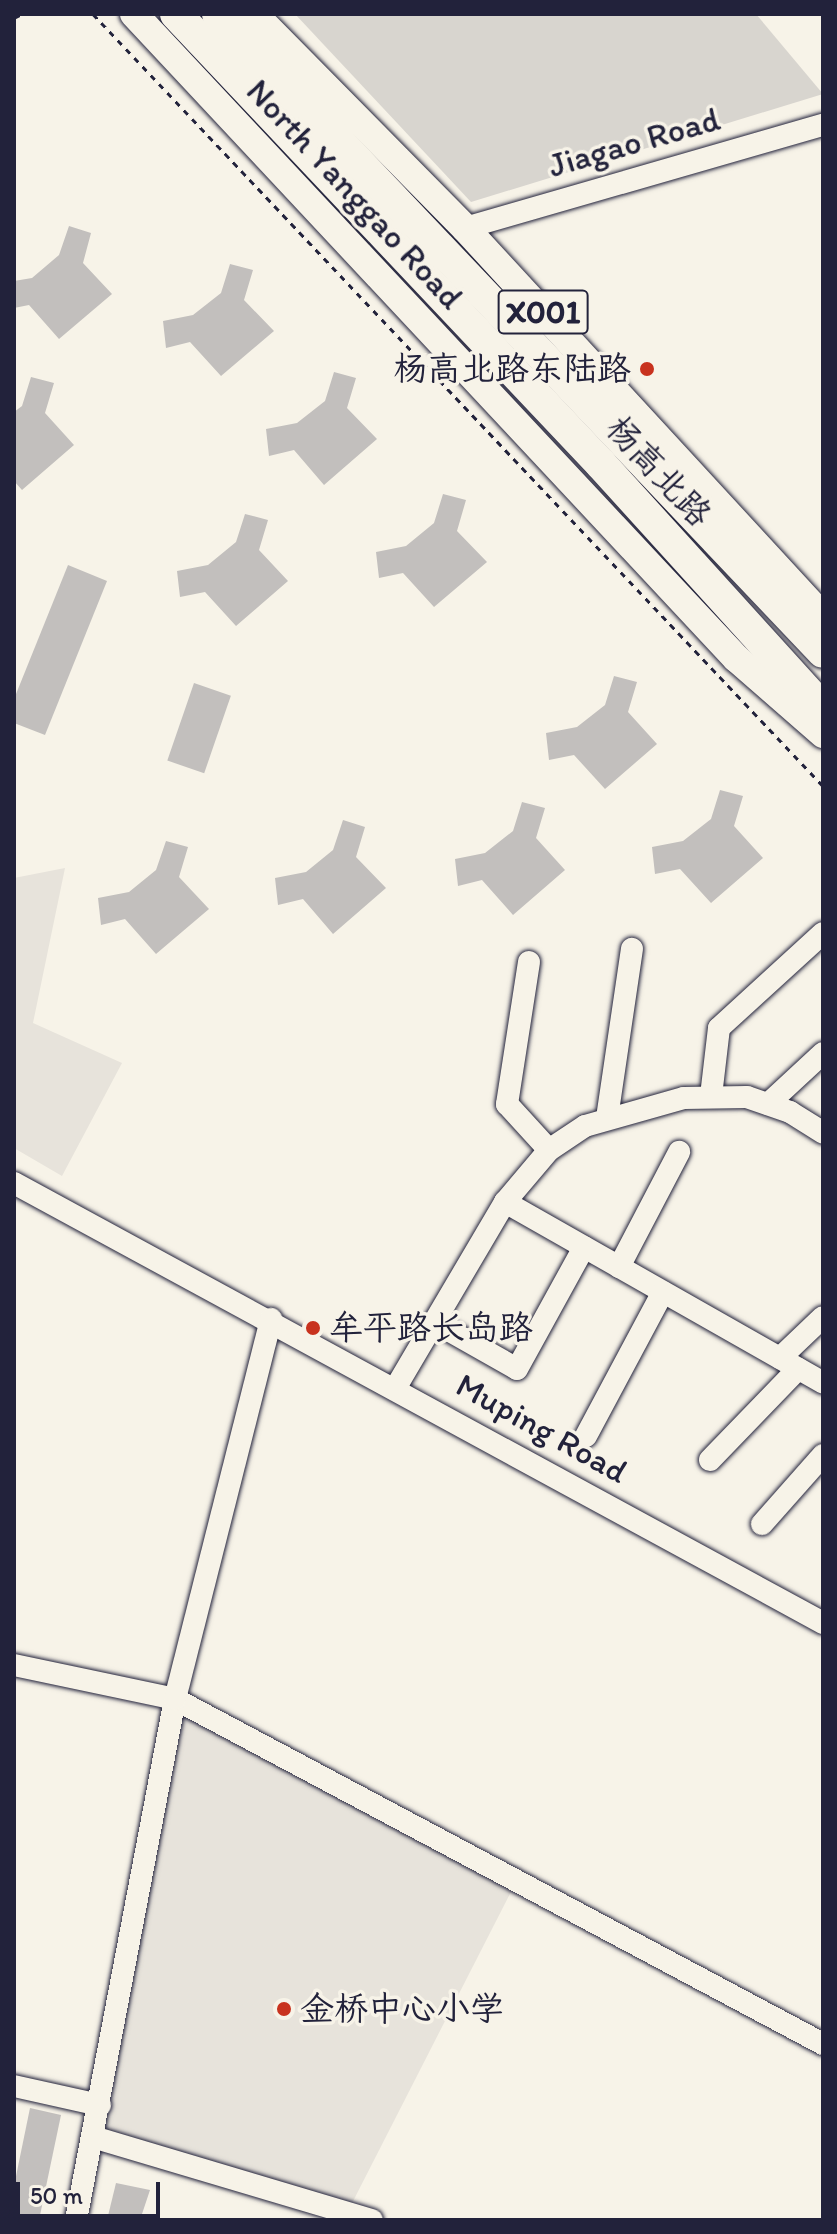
<!DOCTYPE html>
<html>
<head>
<meta charset="utf-8">
<style>
  body { margin:0 }
  #map { position:relative; width:837px; height:2234px; overflow:hidden; background:#f7f3e8; font-family:Itim,"LXGW WenKai TC",sans-serif }
  div>[style] { position:absolute }
  [style*='--x'] { left:calc(var(--x)*1px); top:calc(var(--y)*1px); width:calc(var(--w)*1px); rotate:calc(var(--a)*1deg) }
  .built>* { inset:0; background:#e7e3db }
  .green>* { inset:0; background:#d8d5cf }
  .building>* { inset:0; background:#c2bfbd; transform-origin:0 0 }
  .path>* { height:3px; margin-top:-1.5px; transform-origin:0; background:repeating-linear-gradient(90deg,#22223b 0 6px,transparent 0 12px) }
  .roads { filter:drop-shadow(0 0 2px #22223b) drop-shadow(0 0 2px #22223b) }
  .minor>* { height:22px; margin:-11px; padding:0 11px; transform-origin:11px; border-radius:11px; background:#f7f3e8 }
  .major>* { height:28px; margin:-14px; padding:0 14px; transform-origin:14px; border-radius:14px; background:#f7f3e8 }
  .highway>* { height:32px; margin:-16px; padding:0 16px; transform-origin:16px; border-radius:16px; background:#f7f3e8 }
  .dots>* { width:22px; height:22px; translate:-50% -50%; box-sizing:border-box; border:4px solid #f7f3e8; border-radius:50% }
  span { translate:-50% -50%; white-space:nowrap; text-align:center; line-height:1.15; -webkit-text-stroke:7px #f7f3e8; paint-order:stroke }
  .shield-label span { padding:2px 6px; background:#f7f3e8; border:2px solid; border-radius:6px; -webkit-text-stroke-width:0 }
  .shield-label { font-size:32px; color:#22223b; font-weight:700 }
  .street-label { font-size:34px; color:#22223b }
  .poi-label { font-size:34px; color:#22223b }
  .right { translate:-100% -50%; text-align:right }
  .left { translate:0 -50%; text-align:left }
  .frame { position:absolute; inset:0; border:16px solid #22223b; pointer-events:none }
  .scale { position:absolute; left:16px; top:2182px; width:144px; height:36px; box-sizing:border-box; border:4px solid #22223b; border-top:0; padding-left:10px; font-size:24px; line-height:28px; white-space:nowrap; color:#22223b; -webkit-text-stroke:6px #f7f3e8; paint-order:stroke }
</style>
</head>
<body>
<div id="map">
  <div class="built">
    <div style="clip-path:polygon(65px 868px,33px 1023px,122px 1063px,62px 1176px,14px 1148px,14px 878px)"></div>
    <div style="clip-path:polygon(175px 1699px,517px 1880px,347px 2213px,93px 2137px)"></div>
  </div>
  <div class="green">
    <div style="clip-path:polygon(295px 14px,756px 14px,823px 94px,471px 202px)"></div>
  </div>
  <div class="building">
    <div style="clip-path:polygon(69px 226px,91px 233px,83px 263px,112px 294px,59px 339px,29px 305px,14px 308px,14px 281px,32px 278px,59px 255px)"></div>
    <div style="clip-path:polygon(230px 264px,253px 270px,244px 300px,274px 331px,221px 376px,190px 342px,166px 348px,163px 321px,193px 315px,221px 293px)"></div>
    <div style="clip-path:polygon(334px 372px,356px 378px,347px 408px,377px 439px,324px 485px,294px 450px,269px 456px,266px 429px,297px 423px,325px 401px)"></div>
    <div style="clip-path:polygon(31px 377px,54px 383px,45px 413px,74px 445px,22px 490px,14px 481px,14px 412px,22px 406px)"></div>
    <div style="clip-path:polygon(443px 494px,466px 500px,457px 531px,487px 562px,434px 607px,403px 573px,379px 578px,376px 552px,406px 546px,434px 523px)"></div>
    <div style="clip-path:polygon(245px 514px,268px 520px,259px 550px,288px 581px,236px 626px,205px 592px,180px 597px,177px 571px,208px 565px,236px 542px)"></div>
    <div style="clip-path:polygon(68px 565px,107px 581px,45px 735px,14px 723px,14px 699px)"></div>
    <div style="clip-path:polygon(614px 676px,637px 682px,628px 712px,657px 744px,605px 789px,574px 755px,549px 760px,546px 733px,577px 727px,605px 705px)"></div>
    <div style="left:194px;top:683px;width:39px;height:82px;rotate:19deg"></div>
    <div style="clip-path:polygon(720px 790px,743px 796px,734px 826px,763px 858px,711px 903px,680px 869px,655px 874px,652px 847px,683px 841px,711px 819px)"></div>
    <div style="clip-path:polygon(522px 802px,545px 808px,536px 838px,565px 870px,513px 915px,482px 880px,458px 886px,455px 859px,485px 853px,513px 831px)"></div>
    <div style="clip-path:polygon(343px 820px,365px 827px,356px 857px,386px 888px,333px 934px,303px 899px,278px 905px,275px 878px,306px 872px,333px 850px)"></div>
    <div style="clip-path:polygon(166px 841px,188px 847px,179px 877px,209px 909px,156px 954px,125px 919px,101px 925px,98px 898px,129px 892px,156px 870px)"></div>
    <div style="clip-path:polygon(30px 2108px,61px 2115px,39px 2220px,14px 2213px,14px 2186px)"></div>
    <div style="clip-path:polygon(116px 2183px,150px 2190px,140px 2220px,107px 2220px)"></div>
  </div>
  <div class="path">
    <div style="--x:93;--y:14;--w:1062;--a:46.6"></div>
    <div style="--x:14;--y:18;--w:9;--a:-27"></div>
  </div>
  <div class="roads">
    <div class="minor">
      <div style="--x:465;--y:228;--w:373;--a:-16.1"></div>
      <div style="--x:529;--y:962;--w:144;--a:98.8"></div>
      <div style="--x:507;--y:1104;--w:62;--a:47.6"></div>
      <div style="--x:711;--y:1096;--w:68;--a:-83.3"></div>
      <div style="--x:719;--y:1028;--w:141;--a:-42.4"></div>
      <div style="--x:768;--y:1104;--w:75;--a:-42.8"></div>
      <div style="--x:607;--y:1118;--w:171;--a:-81.6"></div>
      <div style="--x:14;--y:1183;--w:921;--a:28.54"></div>
      <div style="--x:505;--y:1202;--w:68;--a:-49.8"></div>
      <div style="--x:549;--y:1150;--w:43;--a:-33.7"></div>
      <div style="--x:585;--y:1126;--w:103;--a:-15.8"></div>
      <div style="--x:684;--y:1098;--w:63;--a:-0.9"></div>
      <div style="--x:747;--y:1097;--w:46;--a:19.2"></div>
      <div style="--x:790;--y:1112;--w:39;--a:32"></div>
      <div style="--x:619;--y:1267;--w:130;--a:-62.4"></div>
      <div style="--x:434;--y:1322;--w:95;--a:29.5"></div>
      <div style="--x:517;--y:1369;--w:139;--a:-61.2"></div>
      <div style="--x:780;--y:1358;--w:59;--a:-43.6"></div>
      <div style="--x:396;--y:1387;--w:215;--a:-59.5"></div>
      <div style="--x:505;--y:1202;--w:366;--a:29.6"></div>
      <div style="--x:586;--y:1436;--w:163;--a:-61.9"></div>
      <div style="--x:710;--y:1460;--w:127;--a:-46"></div>
      <div style="--x:762;--y:1524;--w:92;--a:-48.5"></div>
      <div style="--x:14;--y:1665;--w:165;--a:11.9"></div>
      <div style="--x:175;--y:1699;--w:734;--a:28.03"></div>
      <div style="--x:14;--y:2086;--w:88;--a:12.5"></div>
      <div style="--x:93;--y:2137;--w:291;--a:16.6"></div>
      <div style="--x:76;--y:2220;--w:530;--a:-79.24"></div>
      <div style="--x:175;--y:1699;--w:392;--a:-75.8"></div>
    </div>
    <div class="major">
      <div style="--x:134;--y:14;--w:882;--a:46.93"></div>
      <div style="--x:736;--y:658;--w:116;--a:41.1"></div>
      <div style="--x:254;--y:14;--w:301;--a:45.4"></div>
      <div style="--x:465;--y:228;--w:529;--a:47.38"></div>
    </div>
    <div class="highway">
      <div style="--x:176;--y:14;--w:619;--a:46.64"></div>
      <div style="--x:601;--y:464;--w:331;--a:47.8"></div>
      <div style="--x:218;--y:14;--w:879;--a:46.52"></div>
    </div>
  </div>
  <div class="dots">
    <div style="left:647px;top:369px;background:#c8321e"></div>
    <div style="left:313px;top:1328px;background:#c8321e"></div>
    <div style="left:284px;top:2009px;background:#c8321e"></div>
  </div>
  <div class="shield-label">
    <span style="left:543px;top:312px">X001</span>
  </div>
  <div class="street-label">
    <span style="left:634px;top:142px;rotate:-16deg">Jiagao Road</span>
    <span style="left:355px;top:194px;rotate:47deg">North Yanggao Road</span>
    <span style="left:659px;top:471px;rotate:47deg">杨高北路</span>
    <span style="left:542px;top:1428px;rotate:29deg">Muping Road</span>
  </div>
  <div class="poi-label">
    <span class="right" style="left:631px;top:369px">杨高北路东陆路</span>
    <span class="left" style="left:329px;top:1328px">牟平路长岛路</span>
    <span class="left" style="left:300px;top:2009px">金桥中心小学</span>
  </div>
  <div class="frame"></div>
  <div class="scale">50 m</div>
</div>
</body>
</html>
